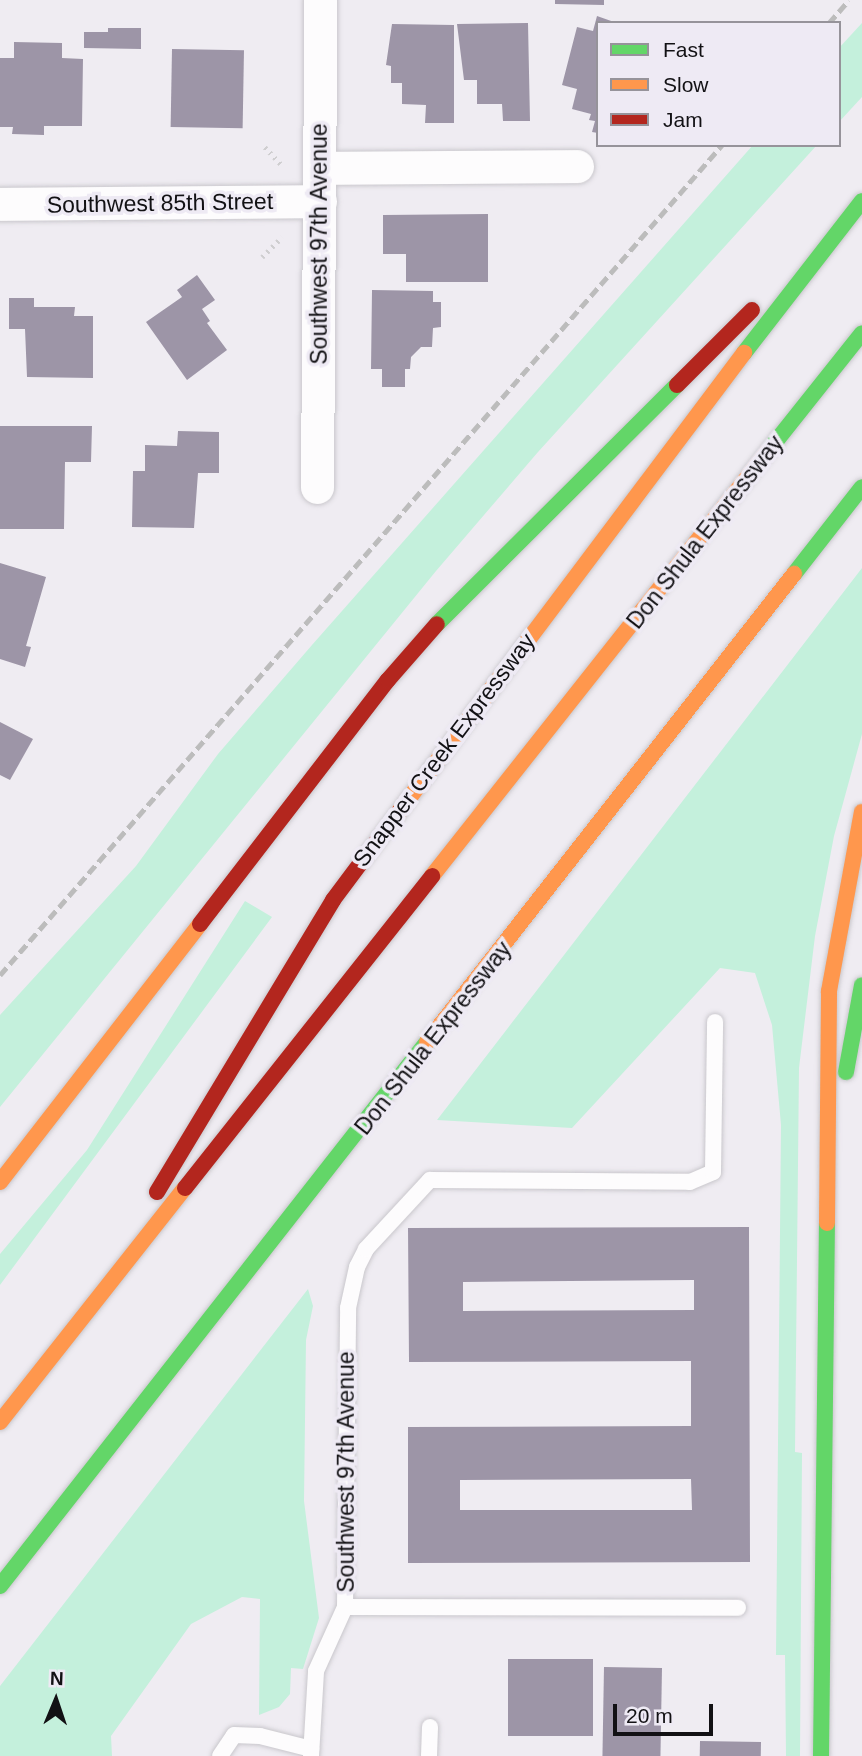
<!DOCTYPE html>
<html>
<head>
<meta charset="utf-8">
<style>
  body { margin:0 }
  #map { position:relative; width:862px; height:1756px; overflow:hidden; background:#efecf2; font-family:Arial,sans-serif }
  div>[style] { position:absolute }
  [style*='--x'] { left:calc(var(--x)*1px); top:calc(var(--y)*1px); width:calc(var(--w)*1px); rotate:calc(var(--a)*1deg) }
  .green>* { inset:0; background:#c4f0dc }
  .building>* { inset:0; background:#9d95a7; transform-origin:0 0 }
  .path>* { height:4.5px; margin-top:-2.25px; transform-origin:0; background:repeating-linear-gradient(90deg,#cfced0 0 2px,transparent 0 7px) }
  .roads { filter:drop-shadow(0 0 2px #c9c7cc) drop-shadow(0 0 2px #c9c7cc) }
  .lane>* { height:16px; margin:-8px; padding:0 8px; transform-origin:8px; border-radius:8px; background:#fdfcfd }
  .street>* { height:33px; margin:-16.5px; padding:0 16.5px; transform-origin:16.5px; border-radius:16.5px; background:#fdfcfd }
  .fast>* { height:16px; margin:-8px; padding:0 8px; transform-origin:8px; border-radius:8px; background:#63d668 }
  .slow>* { height:16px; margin:-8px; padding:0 8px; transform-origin:8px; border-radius:8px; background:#ff974d }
  .jam>* { height:16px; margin:-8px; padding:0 8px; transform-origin:8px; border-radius:8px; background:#b3261e }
  .rail>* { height:5px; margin-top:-2.5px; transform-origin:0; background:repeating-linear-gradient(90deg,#bcbcbc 0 10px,transparent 0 15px) }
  span { translate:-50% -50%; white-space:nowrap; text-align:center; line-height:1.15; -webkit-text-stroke:7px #eeeaf4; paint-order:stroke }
  .street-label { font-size:23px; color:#121114 }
  .legend { position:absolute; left:596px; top:21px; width:245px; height:126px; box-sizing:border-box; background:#eeeaf4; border:2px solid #96939a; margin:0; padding:9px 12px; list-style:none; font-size:21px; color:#121114 }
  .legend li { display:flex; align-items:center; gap:14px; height:35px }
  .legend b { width:35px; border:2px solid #96939a }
  .north { position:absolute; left:21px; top:1665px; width:70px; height:70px; -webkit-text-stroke:5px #eeeaf4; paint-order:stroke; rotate:2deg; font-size:19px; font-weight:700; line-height:28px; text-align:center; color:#121114 }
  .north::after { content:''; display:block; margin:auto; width:24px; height:32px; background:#121114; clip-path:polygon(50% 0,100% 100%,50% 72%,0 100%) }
  .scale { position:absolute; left:613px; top:1704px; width:100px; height:32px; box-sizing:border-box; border:4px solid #121114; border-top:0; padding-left:9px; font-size:21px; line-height:24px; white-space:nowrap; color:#121114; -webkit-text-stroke:5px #eeeaf4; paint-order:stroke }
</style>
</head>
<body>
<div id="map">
  <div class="green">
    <div style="clip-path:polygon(862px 23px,862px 97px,839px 122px,839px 48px)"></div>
    <div style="clip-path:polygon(753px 145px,817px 145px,538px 452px,436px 571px,0 1107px,0 1015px,136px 866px,218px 754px,312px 645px)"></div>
    <div style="clip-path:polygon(862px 568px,862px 734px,834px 836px,815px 936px,799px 1068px,795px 1452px,802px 1453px,800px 1756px,786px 1756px,785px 1655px,776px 1655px,781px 1125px,772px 1025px,755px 973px,720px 968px,572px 1128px,437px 1120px)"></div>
    <div style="clip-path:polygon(245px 901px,272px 917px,0 1285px,0 1254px,87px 1150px)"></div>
    <div style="clip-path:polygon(308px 1289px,313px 1306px,306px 1340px,304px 1501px,319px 1618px,303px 1669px,291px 1668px,290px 1694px,279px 1707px,259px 1715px,260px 1599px,242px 1597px,191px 1624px,111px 1736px,112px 1756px,0 1756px,0 1686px)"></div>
  </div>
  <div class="building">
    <div style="clip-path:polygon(555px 0,604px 0,604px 5px,555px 4px)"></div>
    <div style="clip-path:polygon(597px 16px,614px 22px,598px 23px,598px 133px,592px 132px,595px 121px,589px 120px,591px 114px,572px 109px,577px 89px,562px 85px,577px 27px,593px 31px)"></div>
    <div style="clip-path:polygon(528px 23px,530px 121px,503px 121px,502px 104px,477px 104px,477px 80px,464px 80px,457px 24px)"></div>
    <div style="clip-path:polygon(392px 24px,454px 25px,454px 123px,425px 123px,426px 105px,402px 104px,402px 83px,391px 83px,391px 66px,386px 65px)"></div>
    <div style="clip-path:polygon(108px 28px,141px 28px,141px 49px,84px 48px,84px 32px,108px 32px)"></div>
    <div style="clip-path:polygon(14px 42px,62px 43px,62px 58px,83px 59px,82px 126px,44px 126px,44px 135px,12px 134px,13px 127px,0 127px,0 58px,14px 58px)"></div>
    <div style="left:172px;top:49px;width:72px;height:78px;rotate:1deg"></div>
    <div style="clip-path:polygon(488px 214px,488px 282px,406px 282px,406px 254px,383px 254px,383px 215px)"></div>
    <div style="clip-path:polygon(197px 275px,215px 300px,202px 309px,210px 321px,207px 323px,227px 350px,187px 380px,146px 322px,182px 297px,177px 290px)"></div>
    <div style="clip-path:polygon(372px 290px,433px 291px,433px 302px,441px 302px,441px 327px,433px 328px,432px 347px,421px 347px,411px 357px,410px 369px,405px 369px,405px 387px,382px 387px,382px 369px,371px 369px)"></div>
    <div style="clip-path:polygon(9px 298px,34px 298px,34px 307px,75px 307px,74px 316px,93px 316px,93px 378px,27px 377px,25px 329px,9px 329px)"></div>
    <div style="clip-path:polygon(0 426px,92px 426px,91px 462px,65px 462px,64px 529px,0 529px)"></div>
    <div style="clip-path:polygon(178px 431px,219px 432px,219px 473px,198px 473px,194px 528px,132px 527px,133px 471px,145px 471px,145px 445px,177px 446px)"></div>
    <div style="clip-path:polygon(0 563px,46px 577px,26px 646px,31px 647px,25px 667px,0 659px)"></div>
    <div style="clip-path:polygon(0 722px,33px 739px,10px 780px,0 775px)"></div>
    <div style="clip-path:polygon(evenodd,749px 1227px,750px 1562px,408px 1563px,408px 1427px,691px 1426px,691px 1361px,409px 1362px,408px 1228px,749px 1227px,694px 1280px,694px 1310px,463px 1311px,463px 1282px,694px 1280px,749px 1227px,691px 1479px,692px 1510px,460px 1510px,460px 1480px,691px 1479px)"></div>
    <div style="left:508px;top:1659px;width:85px;height:77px"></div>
    <div style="left:604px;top:1667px;width:58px;height:89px;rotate:1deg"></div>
    <div style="left:700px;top:1741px;width:61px;height:15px;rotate:1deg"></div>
  </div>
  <div class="path">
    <div style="--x:265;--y:147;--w:23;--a:47"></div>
    <div style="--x:262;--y:257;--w:28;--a:-45"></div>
  </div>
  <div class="roads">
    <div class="lane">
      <div style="--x:345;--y:1607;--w:393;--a:0.1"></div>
      <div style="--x:220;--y:1756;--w:25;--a:-56"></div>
      <div style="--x:234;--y:1735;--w:26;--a:2"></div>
      <div style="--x:260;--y:1736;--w:53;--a:14.3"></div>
      <div style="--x:311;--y:1756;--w:85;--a:-86.6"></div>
      <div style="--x:316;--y:1671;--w:70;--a:-65.6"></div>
      <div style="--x:345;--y:1607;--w:299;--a:-89.4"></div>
      <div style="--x:348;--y:1308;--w:42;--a:-77.6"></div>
      <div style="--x:357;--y:1267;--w:20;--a:-63"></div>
      <div style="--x:366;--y:1249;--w:94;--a:-47.2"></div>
      <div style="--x:430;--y:1180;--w:260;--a:0.4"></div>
      <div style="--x:690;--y:1182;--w:25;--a:-23"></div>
      <div style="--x:713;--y:1172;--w:150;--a:-89.2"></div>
      <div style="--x:429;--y:1756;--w:29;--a:-88"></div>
    </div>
    <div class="street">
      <div style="--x:320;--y:168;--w:257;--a:-0.4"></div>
      <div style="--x:0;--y:204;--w:320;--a:-0.5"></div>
      <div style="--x:317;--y:487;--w:487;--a:-89.6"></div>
    </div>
    <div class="fast">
      <div style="--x:744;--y:353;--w:192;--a:-52.2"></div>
      <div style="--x:769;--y:450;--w:149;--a:-51.5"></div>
      <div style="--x:794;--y:574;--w:110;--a:-52"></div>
      <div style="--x:437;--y:624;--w:339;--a:-44.9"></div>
      <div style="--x:846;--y:1072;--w:88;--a:-79.6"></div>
      <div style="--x:0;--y:1586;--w:692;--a:-51.87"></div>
      <div style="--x:821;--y:1756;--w:533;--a:-89.36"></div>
    </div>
    <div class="slow">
      <div style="--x:398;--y:813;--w:576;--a:-53.05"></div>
      <div style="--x:432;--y:876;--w:543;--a:-51.65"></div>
      <div style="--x:427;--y:1042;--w:595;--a:-51.9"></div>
      <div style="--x:0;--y:1182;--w:326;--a:-52.2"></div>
      <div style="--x:827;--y:1223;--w:232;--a:-89.5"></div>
      <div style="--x:829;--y:991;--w:182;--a:-79.6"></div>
      <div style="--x:0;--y:1422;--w:298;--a:-51.7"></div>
    </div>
    <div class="jam">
      <div style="--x:677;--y:385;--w:106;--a:-45"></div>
      <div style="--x:200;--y:924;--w:308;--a:-52.4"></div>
      <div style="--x:388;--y:680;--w:74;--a:-48.8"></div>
      <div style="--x:185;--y:1188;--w:398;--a:-51.6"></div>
      <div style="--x:157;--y:1192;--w:341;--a:-58.9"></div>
      <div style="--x:333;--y:900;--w:109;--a:-53.2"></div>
    </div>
  </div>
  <div class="rail">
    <div style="--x:829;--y:23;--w:30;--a:-49"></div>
    <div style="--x:0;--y:975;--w:1100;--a:-48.98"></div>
  </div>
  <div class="street-label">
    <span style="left:160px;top:203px;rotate:-1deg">Southwest 85th Street</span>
    <span style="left:319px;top:244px;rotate:-90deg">Southwest 97th Avenue</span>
    <span style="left:705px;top:532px;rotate:-52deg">Don Shula Expressway</span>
    <span style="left:444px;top:750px;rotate:-53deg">Snapper Creek Expressway</span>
    <span style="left:433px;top:1038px;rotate:-52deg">Don Shula Expressway</span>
    <span style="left:346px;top:1472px;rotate:-90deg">Southwest 97th Avenue</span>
  </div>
  <ul class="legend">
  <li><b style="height:9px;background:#63d668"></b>Fast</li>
  <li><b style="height:9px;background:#ff974d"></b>Slow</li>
  <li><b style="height:9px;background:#b3261e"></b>Jam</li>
  </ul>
  <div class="north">N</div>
  <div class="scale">20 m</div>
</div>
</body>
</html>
